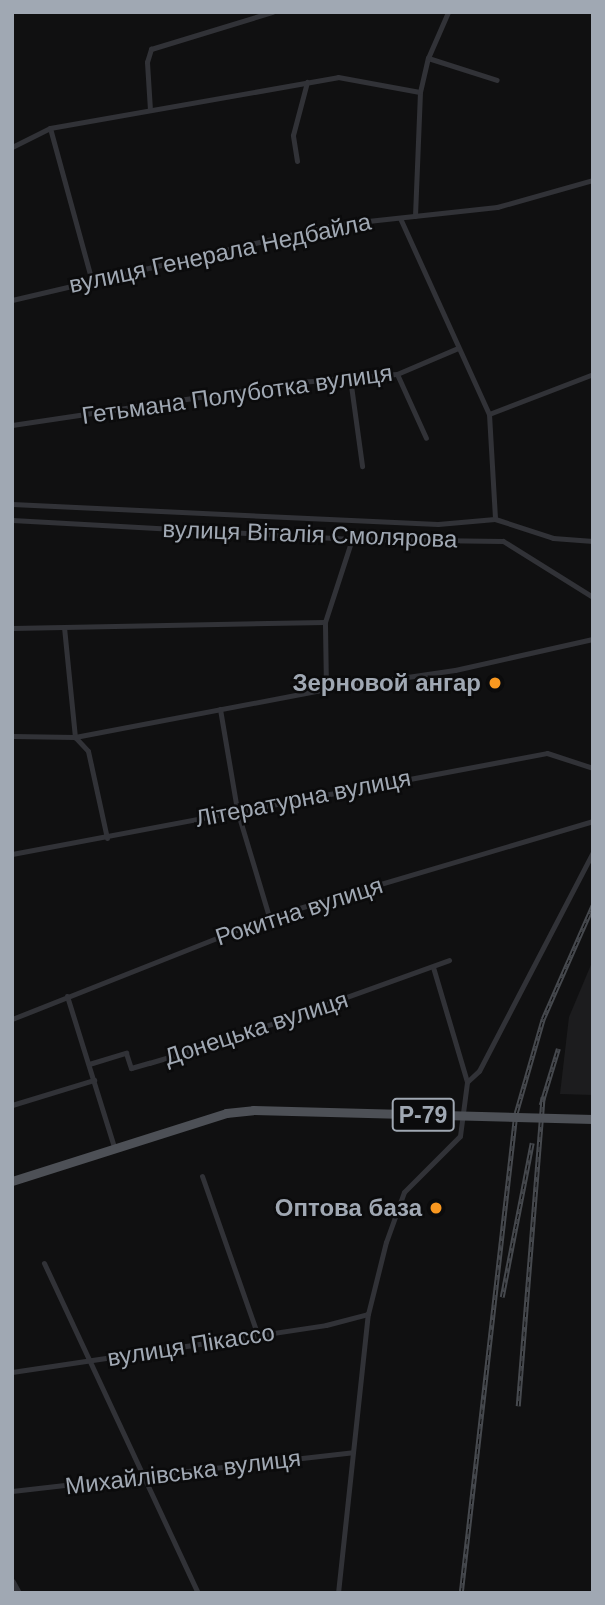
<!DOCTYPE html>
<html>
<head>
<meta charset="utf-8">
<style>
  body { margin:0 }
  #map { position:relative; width:605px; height:1605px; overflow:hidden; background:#101011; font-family:Helvetica,sans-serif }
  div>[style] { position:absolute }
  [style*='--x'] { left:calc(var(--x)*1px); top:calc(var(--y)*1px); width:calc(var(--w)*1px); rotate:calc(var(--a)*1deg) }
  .built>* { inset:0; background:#1c1c1e }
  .minor>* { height:5px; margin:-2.5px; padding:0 2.5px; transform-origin:2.5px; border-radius:2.5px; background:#313237 }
  .tertiary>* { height:7px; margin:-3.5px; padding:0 3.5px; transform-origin:3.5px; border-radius:3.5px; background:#313237 }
  .primary>* { height:9px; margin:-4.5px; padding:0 4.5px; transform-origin:4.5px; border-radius:4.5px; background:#4d5056 }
  .rail>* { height:4.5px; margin-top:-2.25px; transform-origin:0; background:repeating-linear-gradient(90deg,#0b0b0c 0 5px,#46494e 0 10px); box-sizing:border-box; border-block:2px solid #46494e }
  .primary-bridge>* { height:9px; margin:-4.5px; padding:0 4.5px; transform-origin:4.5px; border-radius:4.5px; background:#4d5056 }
  .dots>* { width:19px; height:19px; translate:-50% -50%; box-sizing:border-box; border:4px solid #0b0b0c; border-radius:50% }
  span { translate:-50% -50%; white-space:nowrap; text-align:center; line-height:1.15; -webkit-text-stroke:5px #0b0b0c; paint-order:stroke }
  .shield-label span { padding:2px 5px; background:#0b0b0c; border:2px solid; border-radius:5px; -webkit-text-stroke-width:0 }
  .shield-label { font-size:23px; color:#a0a8b3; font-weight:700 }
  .street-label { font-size:24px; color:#a0a8b3 }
  .poi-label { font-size:24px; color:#a0a8b3; font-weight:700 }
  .right { translate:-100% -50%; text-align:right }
  .frame { position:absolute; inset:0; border:14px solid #a0a8b3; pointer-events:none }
</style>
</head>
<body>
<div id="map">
  <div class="built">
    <div style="clip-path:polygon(593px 960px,593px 1095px,560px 1094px,569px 1017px)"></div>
  </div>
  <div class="minor">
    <div style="--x:428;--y:58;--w:72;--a:17.7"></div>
    <div style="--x:150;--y:110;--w:48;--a:-93.6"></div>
    <div style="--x:147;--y:62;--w:14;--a:-73"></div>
    <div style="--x:151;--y:49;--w:127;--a:-17"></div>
    <div style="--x:50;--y:128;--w:156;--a:74.7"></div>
    <div style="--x:12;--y:147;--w:42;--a:-26.6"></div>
    <div style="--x:50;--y:128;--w:292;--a:-10"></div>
    <div style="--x:338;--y:77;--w:83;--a:10.4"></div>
    <div style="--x:297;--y:161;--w:26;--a:-99"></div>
    <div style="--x:293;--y:135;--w:55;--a:-75.2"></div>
    <div style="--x:415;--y:216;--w:124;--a:-87.7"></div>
    <div style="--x:420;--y:92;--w:35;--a:-77"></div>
    <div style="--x:428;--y:58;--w:50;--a:-66.5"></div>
    <div style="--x:400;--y:218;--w:215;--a:65.6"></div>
    <div style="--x:489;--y:414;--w:105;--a:86.7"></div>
    <div style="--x:12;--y:300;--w:328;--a:-13.2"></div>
    <div style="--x:331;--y:225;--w:167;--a:-6.2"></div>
    <div style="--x:497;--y:207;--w:100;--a:-15.7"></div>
    <div style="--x:397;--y:374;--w:70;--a:65.6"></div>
    <div style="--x:350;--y:378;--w:89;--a:82.2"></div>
    <div style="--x:489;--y:414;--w:111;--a:-21"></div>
    <div style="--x:12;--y:425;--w:291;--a:-8.5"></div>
    <div style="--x:300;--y:382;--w:97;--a:-4.7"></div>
    <div style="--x:397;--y:374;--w:66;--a:-23.1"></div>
    <div style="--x:12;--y:504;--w:426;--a:2.7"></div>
    <div style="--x:438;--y:524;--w:57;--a:-5"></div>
    <div style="--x:495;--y:519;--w:61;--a:18.1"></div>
    <div style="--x:553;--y:538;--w:40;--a:4.3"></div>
    <div style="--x:12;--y:520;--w:341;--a:3.2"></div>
    <div style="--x:352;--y:539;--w:151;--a:0.8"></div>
    <div style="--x:503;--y:541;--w:106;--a:31.9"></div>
    <div style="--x:64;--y:627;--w:111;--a:84.3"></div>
    <div style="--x:75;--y:737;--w:19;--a:47"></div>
    <div style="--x:88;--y:751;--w:89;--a:77.7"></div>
    <div style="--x:12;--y:628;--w:313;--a:-1.1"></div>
    <div style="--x:326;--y:689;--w:67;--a:-90.9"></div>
    <div style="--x:325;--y:622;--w:87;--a:-72"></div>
    <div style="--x:220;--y:709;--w:102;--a:80.4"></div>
    <div style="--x:237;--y:810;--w:112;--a:73.3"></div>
    <div style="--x:12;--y:736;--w:63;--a:0.9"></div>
    <div style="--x:75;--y:737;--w:256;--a:-10.8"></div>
    <div style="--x:326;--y:689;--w:130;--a:-8.4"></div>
    <div style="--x:455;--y:670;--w:141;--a:-12.7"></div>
    <div style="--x:12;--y:854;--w:544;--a:-10.69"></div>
    <div style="--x:547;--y:753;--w:48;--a:18.1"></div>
    <div style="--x:433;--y:967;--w:120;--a:73.5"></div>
    <div style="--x:67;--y:996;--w:158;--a:72.7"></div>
    <div style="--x:12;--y:1019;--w:277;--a:-21.6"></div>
    <div style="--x:269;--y:917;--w:338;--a:-16.5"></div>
    <div style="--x:89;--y:1064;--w:39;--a:-17"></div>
    <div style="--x:126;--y:1053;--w:16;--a:72"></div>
    <div style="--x:131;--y:1068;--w:19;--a:-16"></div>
    <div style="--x:149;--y:1063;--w:81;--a:-16.4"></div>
    <div style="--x:227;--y:1040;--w:236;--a:-19.8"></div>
    <div style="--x:12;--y:1105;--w:86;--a:-17"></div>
    <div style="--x:202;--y:1176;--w:166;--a:70.7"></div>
    <div style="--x:44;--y:1263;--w:364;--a:65"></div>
    <div style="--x:12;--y:1372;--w:317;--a:-8.5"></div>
    <div style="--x:326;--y:1325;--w:43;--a:-14.7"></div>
    <div style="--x:12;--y:1491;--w:343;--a:-6.5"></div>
    <div style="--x:338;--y:1593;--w:281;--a:-83.9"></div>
    <div style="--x:368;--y:1314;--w:74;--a:-76"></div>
    <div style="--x:386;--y:1242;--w:53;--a:-70.2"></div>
    <div style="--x:404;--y:1192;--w:79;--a:-45"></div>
    <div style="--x:460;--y:1136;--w:54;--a:-82.6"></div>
    <div style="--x:467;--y:1082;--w:16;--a:-43"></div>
    <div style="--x:479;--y:1071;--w:247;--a:-62.5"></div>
  </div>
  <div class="tertiary">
    <div style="--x:12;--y:1582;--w:13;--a:61"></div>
  </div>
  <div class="primary">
    <div style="--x:12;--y:1181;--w:225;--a:-17.6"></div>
    <div style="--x:226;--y:1113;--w:27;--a:-6"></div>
  </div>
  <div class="rail">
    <div style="--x:541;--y:1105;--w:59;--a:-73.1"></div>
    <div style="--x:502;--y:1297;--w:157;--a:-79"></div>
    <div style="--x:518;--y:1406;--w:310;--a:-85.4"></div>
    <div style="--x:461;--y:1593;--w:483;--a:-83.5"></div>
    <div style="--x:516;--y:1113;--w:98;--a:-74"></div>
    <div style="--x:543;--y:1019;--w:124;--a:-66.3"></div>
  </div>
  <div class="primary-bridge">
    <div style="--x:253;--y:1110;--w:340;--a:1.5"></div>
  </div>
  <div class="dots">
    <div style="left:495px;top:683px;background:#f99820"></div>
    <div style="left:436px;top:1208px;background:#f99820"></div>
  </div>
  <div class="shield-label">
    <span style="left:423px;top:1115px">Р-79</span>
  </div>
  <div class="street-label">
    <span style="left:220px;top:253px;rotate:-12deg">вулиця Генерала Недбайла</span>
    <span style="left:237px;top:394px;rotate:-8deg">Гетьмана Полуботка вулиця</span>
    <span style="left:310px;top:534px;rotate:2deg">вулиця Віталія Смолярова</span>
    <span style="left:303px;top:798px;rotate:-11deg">Літературна вулиця</span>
    <span style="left:299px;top:911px;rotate:-18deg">Рокитна вулиця</span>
    <span style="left:256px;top:1028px;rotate:-18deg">Донецька вулиця</span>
    <span style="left:191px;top:1345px;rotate:-9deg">вулиця Пікассо</span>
    <span style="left:183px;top:1472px;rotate:-7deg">Михайлівська вулиця</span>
  </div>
  <div class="poi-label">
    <span class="right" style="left:481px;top:683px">Зерновой ангар</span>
    <span class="right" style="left:422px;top:1208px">Оптова база</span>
  </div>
  <div class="frame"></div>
</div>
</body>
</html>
